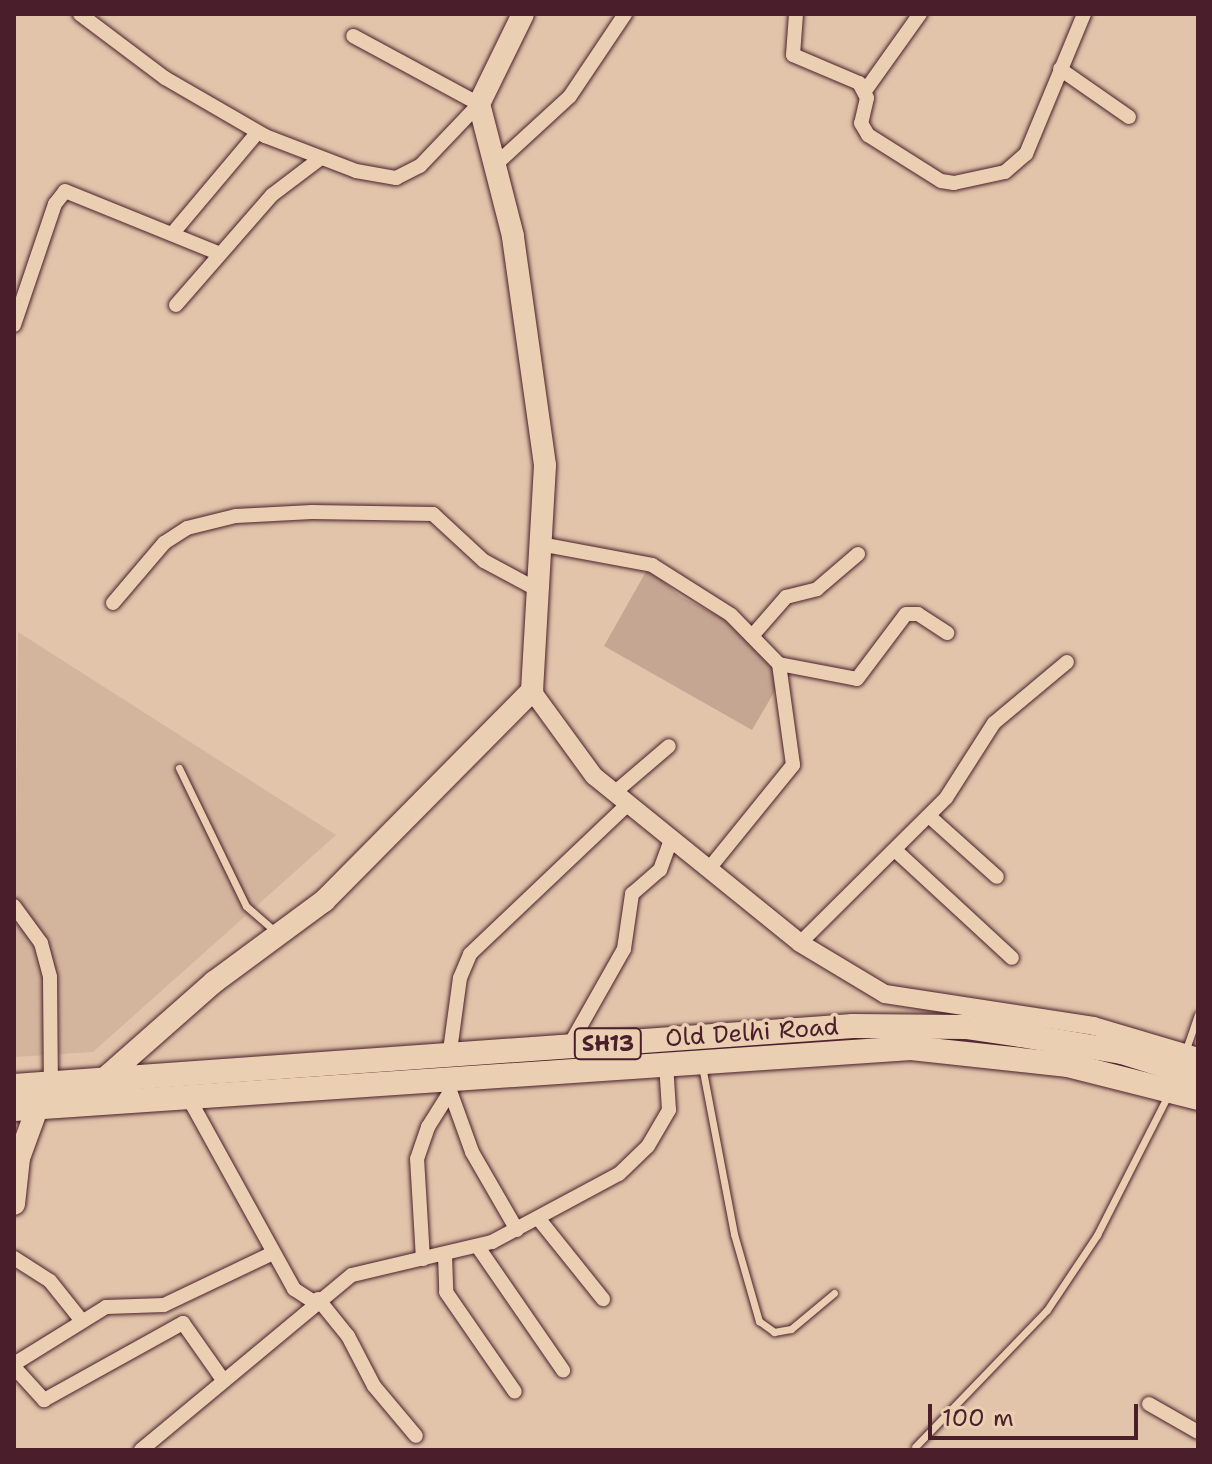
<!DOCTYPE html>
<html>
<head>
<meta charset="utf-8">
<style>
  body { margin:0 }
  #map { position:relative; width:1212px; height:1464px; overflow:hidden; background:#e1c4aa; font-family:"Shantell Sans",sans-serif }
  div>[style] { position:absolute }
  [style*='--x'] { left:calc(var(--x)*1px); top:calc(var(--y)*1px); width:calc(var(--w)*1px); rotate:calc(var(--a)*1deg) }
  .built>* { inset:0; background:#d3b59e }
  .green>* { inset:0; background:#c5a692 }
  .roads { filter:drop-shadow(0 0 2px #4a1f2b) drop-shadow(0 0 2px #4a1f2b) }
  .service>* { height:7px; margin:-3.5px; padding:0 3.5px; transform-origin:3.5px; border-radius:3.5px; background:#ebcfb2 }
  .minor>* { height:14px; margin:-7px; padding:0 7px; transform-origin:7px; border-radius:7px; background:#ebcfb2 }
  .tertiary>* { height:18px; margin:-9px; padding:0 9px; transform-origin:9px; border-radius:9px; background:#ebcfb2 }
  .secondary>* { height:22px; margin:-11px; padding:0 11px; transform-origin:11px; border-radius:11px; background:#ebcfb2 }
  .primary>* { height:24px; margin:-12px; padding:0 12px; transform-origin:12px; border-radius:12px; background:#ebcfb2 }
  span { translate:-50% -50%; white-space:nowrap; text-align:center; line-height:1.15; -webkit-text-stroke:7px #ebcfb2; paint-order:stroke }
  .shield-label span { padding:2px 6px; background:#ebcfb2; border:2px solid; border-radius:6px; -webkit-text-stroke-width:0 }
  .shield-label { font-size:22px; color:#4a1f2b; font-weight:700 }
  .street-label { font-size:24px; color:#4a1f2b }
  .frame { position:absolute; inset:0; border:16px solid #4a1f2b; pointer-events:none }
  .scale { position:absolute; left:928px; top:1404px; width:210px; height:36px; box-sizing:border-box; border:4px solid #4a1f2b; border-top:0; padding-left:10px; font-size:24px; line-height:28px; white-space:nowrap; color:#4a1f2b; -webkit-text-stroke:6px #ebcfb2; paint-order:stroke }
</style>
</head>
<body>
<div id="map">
  <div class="built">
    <div style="clip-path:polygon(18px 632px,336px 835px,93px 1052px,14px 1057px)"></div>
  </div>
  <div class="green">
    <div style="clip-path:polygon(648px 568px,680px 596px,724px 619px,783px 677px,752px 730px,604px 646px)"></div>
  </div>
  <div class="roads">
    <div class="service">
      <div style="--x:179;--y:768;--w:153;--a:64.1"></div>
      <div style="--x:246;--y:906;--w:41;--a:41.1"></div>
      <div style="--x:1185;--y:1052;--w:39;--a:-71"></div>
      <div style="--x:702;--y:1066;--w:171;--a:79.2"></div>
      <div style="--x:734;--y:1234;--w:91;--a:74"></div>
      <div style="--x:759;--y:1321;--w:19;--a:36"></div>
      <div style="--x:774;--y:1332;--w:17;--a:-10"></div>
      <div style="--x:791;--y:1329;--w:56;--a:-39.9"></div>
      <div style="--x:915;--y:1447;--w:190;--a:-46.1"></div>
      <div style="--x:1047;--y:1310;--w:90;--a:-56.3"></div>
      <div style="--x:1097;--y:1235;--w:157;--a:-63.1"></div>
    </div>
    <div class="minor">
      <div style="--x:80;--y:14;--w:106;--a:37"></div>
      <div style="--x:165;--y:78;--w:116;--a:30.1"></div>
      <div style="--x:265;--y:136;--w:97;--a:21"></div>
      <div style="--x:356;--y:171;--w:41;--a:9.9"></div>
      <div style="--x:396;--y:178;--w:27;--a:-27"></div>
      <div style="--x:420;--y:166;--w:86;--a:-46.4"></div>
      <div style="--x:479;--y:104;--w:143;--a:-151.6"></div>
      <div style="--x:796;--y:14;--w:41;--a:94.2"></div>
      <div style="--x:793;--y:55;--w:72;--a:23"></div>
      <div style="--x:859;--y:83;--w:17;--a:62"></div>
      <div style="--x:867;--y:98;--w:26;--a:103"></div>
      <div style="--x:861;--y:123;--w:14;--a:60"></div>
      <div style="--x:868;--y:135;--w:86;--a:32.2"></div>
      <div style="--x:941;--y:181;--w:13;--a:9"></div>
      <div style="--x:954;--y:183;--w:52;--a:-12.2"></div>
      <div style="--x:1005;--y:172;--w:28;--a:-41"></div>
      <div style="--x:1026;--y:154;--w:152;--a:-67.5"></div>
      <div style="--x:1060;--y:69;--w:84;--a:34.8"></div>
      <div style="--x:865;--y:91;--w:95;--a:-54.5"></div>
      <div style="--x:494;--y:166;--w:103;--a:-42.6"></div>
      <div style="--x:570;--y:96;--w:99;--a:-56.1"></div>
      <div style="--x:172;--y:234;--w:133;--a:-49.9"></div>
      <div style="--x:176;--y:305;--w:146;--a:-48.9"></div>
      <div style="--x:272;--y:195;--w:61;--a:-37.1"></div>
      <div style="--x:14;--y:325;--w:128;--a:-71.3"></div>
      <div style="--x:55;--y:204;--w:16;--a:-52"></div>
      <div style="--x:65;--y:191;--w:167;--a:22.1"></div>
      <div style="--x:540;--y:544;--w:114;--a:10.6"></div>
      <div style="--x:652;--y:565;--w:93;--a:32.3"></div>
      <div style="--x:731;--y:615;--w:69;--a:45.6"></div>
      <div style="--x:779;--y:664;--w:102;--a:82.1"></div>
      <div style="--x:793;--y:765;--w:135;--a:129"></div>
      <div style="--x:113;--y:603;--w:79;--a:-49.6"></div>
      <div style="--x:164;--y:543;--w:27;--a:-33"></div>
      <div style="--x:187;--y:528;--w:50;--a:-13.8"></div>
      <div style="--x:236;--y:516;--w:76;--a:-3"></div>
      <div style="--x:312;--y:512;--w:121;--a:0.9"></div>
      <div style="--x:433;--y:514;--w:69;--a:42.7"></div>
      <div style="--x:484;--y:561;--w:61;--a:28.2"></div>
      <div style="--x:752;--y:636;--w:52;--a:-48.9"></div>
      <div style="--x:786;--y:597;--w:32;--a:-14"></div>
      <div style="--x:817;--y:589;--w:54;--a:-40.5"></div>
      <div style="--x:779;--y:664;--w:79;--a:10.9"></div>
      <div style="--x:857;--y:679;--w:81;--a:-53"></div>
      <div style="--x:906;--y:614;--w:12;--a:0"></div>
      <div style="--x:918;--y:614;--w:35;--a:33"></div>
      <div style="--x:614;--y:793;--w:72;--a:-40.5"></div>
      <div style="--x:929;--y:816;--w:91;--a:41.9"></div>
      <div style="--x:895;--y:850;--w:159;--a:42.7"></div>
      <div style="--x:14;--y:906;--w:46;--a:53.9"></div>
      <div style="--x:41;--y:943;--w:35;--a:75"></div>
      <div style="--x:50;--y:977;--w:105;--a:89.5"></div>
      <div style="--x:800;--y:943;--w:206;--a:-44.8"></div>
      <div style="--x:946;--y:798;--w:89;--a:-57.4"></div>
      <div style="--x:994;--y:723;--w:95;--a:-39.9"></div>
      <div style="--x:568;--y:1048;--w:114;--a:-60.5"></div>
      <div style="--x:624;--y:949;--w:56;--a:-81.7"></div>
      <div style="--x:632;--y:894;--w:37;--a:-41"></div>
      <div style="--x:660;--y:870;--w:32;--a:-70"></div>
      <div style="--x:449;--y:1058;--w:81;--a:-82.2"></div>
      <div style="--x:460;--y:978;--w:26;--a:-67"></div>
      <div style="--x:470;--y:954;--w:218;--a:-43.5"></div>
      <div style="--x:449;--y:1088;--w:68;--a:70.2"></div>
      <div style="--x:472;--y:1152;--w:90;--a:60"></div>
      <div style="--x:187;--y:1095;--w:222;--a:61.1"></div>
      <div style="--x:294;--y:1289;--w:24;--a:33"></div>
      <div style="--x:538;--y:1218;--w:104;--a:51.3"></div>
      <div style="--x:478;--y:1247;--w:150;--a:55.4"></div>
      <div style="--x:445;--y:1255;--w:37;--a:88"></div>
      <div style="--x:446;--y:1292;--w:121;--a:55.4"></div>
      <div style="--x:14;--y:1258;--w:43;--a:32.6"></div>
      <div style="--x:50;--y:1281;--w:51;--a:51.3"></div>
      <div style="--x:423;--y:1259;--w:100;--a:-93.4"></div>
      <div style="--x:417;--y:1159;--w:34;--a:-71"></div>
      <div style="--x:428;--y:1127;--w:41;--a:-57.8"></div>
      <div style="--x:318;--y:1299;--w:48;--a:51"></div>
      <div style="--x:348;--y:1336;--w:56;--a:62.5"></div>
      <div style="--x:374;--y:1386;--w:65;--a:50"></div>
      <div style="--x:14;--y:1364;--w:108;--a:-31.8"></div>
      <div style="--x:106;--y:1307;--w:58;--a:-2"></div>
      <div style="--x:164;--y:1305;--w:121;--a:-25.5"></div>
      <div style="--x:14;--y:1367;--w:45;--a:47.7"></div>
      <div style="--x:44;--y:1400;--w:159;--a:-29"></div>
      <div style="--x:183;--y:1323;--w:70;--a:54.9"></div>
      <div style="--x:1149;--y:1404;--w:56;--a:29.7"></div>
      <div style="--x:141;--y:1450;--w:274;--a:-39.7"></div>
      <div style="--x:352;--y:1275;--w:144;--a:-13.3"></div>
      <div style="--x:492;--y:1242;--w:144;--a:-28.2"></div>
      <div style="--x:619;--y:1174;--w:40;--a:-44"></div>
      <div style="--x:648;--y:1146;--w:42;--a:-59.7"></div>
      <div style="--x:669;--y:1110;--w:47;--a:-93.7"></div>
    </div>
    <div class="tertiary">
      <div style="--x:532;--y:691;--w:105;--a:53.9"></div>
      <div style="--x:594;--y:776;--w:265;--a:39"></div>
      <div style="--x:800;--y:943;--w:99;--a:31"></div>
      <div style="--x:885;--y:994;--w:211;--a:8.7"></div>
      <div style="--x:1094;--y:1026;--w:109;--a:16.6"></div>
    </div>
    <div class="secondary">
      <div style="--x:95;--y:1087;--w:159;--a:-41.4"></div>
      <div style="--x:214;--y:982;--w:137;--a:-36.4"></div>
      <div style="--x:324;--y:901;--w:296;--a:-45.3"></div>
      <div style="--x:532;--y:691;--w:226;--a:-86.7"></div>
      <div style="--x:545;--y:465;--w:231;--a:-98"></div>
      <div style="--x:513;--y:236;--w:136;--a:-104.4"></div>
      <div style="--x:479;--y:104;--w:100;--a:-63.9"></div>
      <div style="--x:14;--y:1204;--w:46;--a:-83.8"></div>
      <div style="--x:19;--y:1158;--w:67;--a:-69.9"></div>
    </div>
    <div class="primary">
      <div style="--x:14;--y:1086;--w:841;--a:-4.09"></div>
      <div style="--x:853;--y:1026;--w:113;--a:0.5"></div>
      <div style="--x:966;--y:1027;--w:56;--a:8.3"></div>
      <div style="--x:1021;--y:1035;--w:102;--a:9.6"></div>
      <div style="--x:1122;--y:1052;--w:80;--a:17.5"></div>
      <div style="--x:14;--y:1109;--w:899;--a:-3.89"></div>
      <div style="--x:911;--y:1048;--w:158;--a:6.2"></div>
      <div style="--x:1068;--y:1065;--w:134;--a:14.2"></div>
    </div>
  </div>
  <div class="shield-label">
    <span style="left:608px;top:1044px">SH13</span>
  </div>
  <div class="street-label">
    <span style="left:752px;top:1033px;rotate:-4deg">Old Delhi Road</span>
  </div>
  <div class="frame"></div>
  <div class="scale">100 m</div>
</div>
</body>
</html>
